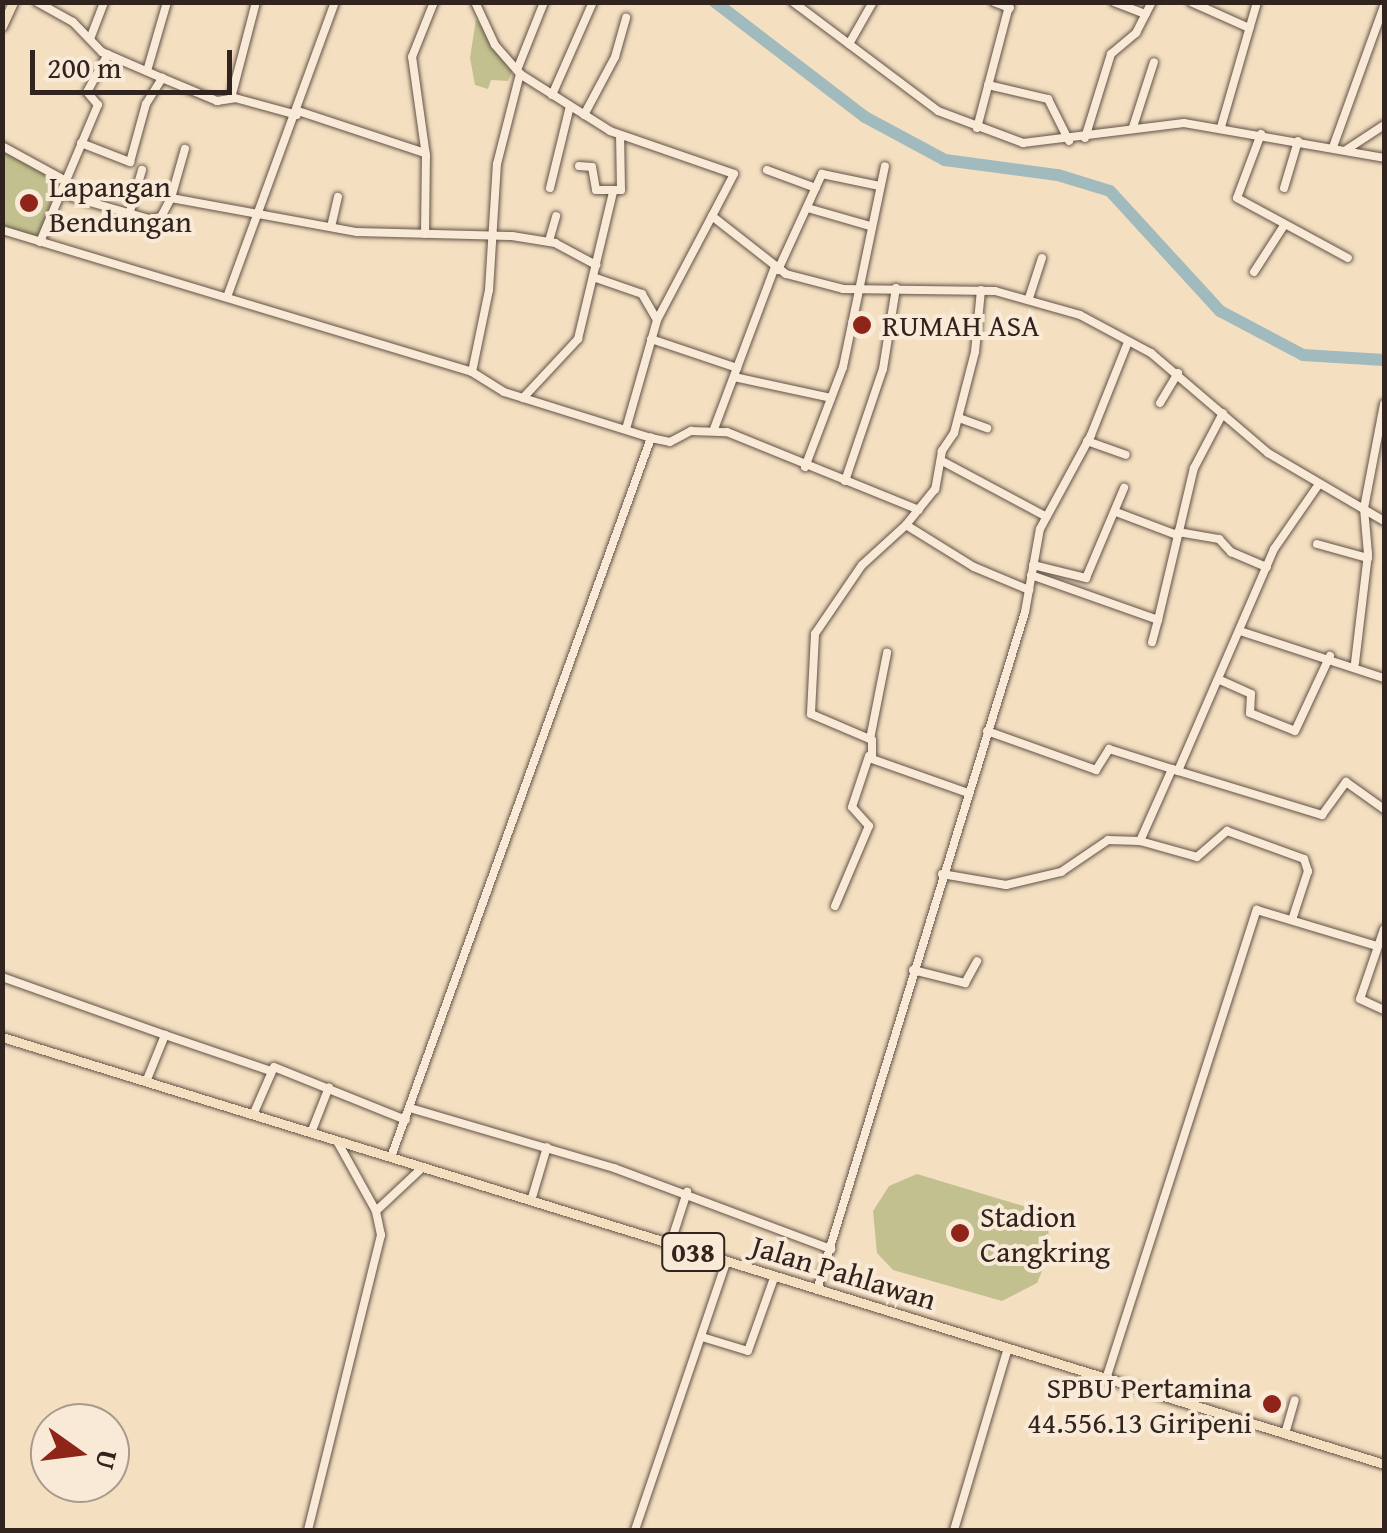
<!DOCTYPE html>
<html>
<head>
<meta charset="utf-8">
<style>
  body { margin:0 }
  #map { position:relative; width:1387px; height:1533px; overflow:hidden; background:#f4dfc1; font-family:"Gentium Book Plus",serif }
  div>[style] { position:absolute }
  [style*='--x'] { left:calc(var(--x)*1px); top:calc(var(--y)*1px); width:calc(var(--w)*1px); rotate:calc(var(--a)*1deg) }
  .green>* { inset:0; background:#c2c08e }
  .river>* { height:12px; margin:-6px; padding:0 6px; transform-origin:6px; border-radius:6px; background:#a0babd }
  .roads { filter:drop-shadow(0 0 2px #625247) drop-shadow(0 0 2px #625247) }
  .minor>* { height:8px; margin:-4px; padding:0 4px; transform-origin:4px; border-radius:4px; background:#f8ead7 }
  .major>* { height:9px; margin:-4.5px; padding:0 4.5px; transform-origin:4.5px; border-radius:4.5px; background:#f4dfc1 }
  .dots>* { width:28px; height:28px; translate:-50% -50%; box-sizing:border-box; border:5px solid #f8ead7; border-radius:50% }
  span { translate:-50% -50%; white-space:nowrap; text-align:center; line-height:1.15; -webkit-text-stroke:8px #f8ead7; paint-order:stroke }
  .shield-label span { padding:2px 8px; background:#f8ead7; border:2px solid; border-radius:8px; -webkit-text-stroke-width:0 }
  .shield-label { font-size:28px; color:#31231e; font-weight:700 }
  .poi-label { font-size:30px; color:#31231e }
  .left { translate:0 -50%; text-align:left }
  .right { translate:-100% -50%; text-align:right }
  .street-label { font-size:30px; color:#31231e }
  .frame { position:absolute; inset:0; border:5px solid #31231e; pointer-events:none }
  .north { position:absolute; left:30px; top:1403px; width:100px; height:100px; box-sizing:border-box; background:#f8ead7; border:2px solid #a89a8d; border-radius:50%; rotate:104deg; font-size:28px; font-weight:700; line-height:40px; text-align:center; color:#31231e }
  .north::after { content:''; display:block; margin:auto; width:35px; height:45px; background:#8f2418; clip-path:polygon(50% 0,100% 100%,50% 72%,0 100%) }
  .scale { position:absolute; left:30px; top:50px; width:202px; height:45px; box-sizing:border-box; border:5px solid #31231e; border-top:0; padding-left:12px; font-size:30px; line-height:35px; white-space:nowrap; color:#31231e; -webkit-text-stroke:8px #f8ead7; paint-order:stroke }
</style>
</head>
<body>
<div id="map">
  <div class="green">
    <div style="clip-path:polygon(476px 19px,513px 70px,508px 81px,491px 80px,488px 89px,475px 85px,470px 58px)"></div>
    <div style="clip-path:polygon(3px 148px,63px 182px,42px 239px,3px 225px)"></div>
    <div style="clip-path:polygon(917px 1174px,1033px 1209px,1048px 1228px,1050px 1252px,1037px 1283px,1002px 1301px,893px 1270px,877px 1253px,873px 1211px,889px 1186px)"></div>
  </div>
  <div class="river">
    <div style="--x:715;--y:2;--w:189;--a:37.5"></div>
    <div style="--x:865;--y:117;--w:91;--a:28.3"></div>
    <div style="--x:945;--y:160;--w:114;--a:7.6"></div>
    <div style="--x:1058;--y:175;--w:54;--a:17.1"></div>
    <div style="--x:1110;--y:191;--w:163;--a:47.5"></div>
    <div style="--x:1220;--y:311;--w:94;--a:27.9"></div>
    <div style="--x:1303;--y:355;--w:81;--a:3.5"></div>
  </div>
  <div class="roads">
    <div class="minor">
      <div style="--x:37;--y:2;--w:41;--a:29.1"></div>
      <div style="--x:73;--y:22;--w:42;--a:46"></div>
      <div style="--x:102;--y:52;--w:65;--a:23.4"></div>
      <div style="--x:162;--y:78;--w:60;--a:22.7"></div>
      <div style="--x:217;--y:101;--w:18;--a:-9"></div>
      <div style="--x:235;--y:98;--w:64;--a:15.3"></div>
      <div style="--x:475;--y:2;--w:47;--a:65.1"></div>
      <div style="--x:495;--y:45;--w:38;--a:49"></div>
      <div style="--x:520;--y:74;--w:107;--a:32.3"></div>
      <div style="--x:610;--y:131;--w:131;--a:19.1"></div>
      <div style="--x:734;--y:174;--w:47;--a:117.6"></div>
      <div style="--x:712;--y:216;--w:94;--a:38.1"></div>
      <div style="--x:786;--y:274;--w:59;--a:14.7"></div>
      <div style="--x:843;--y:289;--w:152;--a:0.8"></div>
      <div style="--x:995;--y:291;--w:88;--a:15.8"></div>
      <div style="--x:1080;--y:315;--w:81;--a:28.2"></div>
      <div style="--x:1151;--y:353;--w:154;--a:40.5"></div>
      <div style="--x:1268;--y:453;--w:134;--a:30.4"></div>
      <div style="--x:793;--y:2;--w:181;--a:36.9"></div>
      <div style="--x:938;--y:111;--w:91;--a:20.6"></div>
      <div style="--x:1023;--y:143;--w:162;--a:-7.1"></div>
      <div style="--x:1184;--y:123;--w:203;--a:9.9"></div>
      <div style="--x:994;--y:2;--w:17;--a:21"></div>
      <div style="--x:1114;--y:2;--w:34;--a:21"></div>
      <div style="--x:1191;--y:2;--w:64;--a:24.1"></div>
      <div style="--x:90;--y:39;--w:40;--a:-69"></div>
      <div style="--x:849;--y:44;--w:48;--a:-60.3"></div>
      <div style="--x:517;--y:70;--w:73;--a:-68.3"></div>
      <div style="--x:147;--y:71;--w:72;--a:-73.8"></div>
      <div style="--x:988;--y:85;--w:62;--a:13.1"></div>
      <div style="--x:1048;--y:99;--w:47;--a:63.4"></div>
      <div style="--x:552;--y:95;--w:102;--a:-66.2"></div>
      <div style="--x:231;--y:98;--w:99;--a:-75.4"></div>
      <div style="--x:298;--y:111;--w:134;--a:18.3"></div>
      <div style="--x:584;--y:115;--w:66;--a:-61.9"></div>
      <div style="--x:615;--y:57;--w:41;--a:-74.2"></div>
      <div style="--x:1133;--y:127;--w:68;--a:-72.1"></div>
      <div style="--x:1221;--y:127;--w:130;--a:-73.9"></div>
      <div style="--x:977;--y:128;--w:130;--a:-75.3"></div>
      <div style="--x:1261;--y:134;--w:68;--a:110.6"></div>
      <div style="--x:1237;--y:198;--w:126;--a:28.4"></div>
      <div style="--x:1085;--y:138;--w:88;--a:-72.8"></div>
      <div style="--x:1111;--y:54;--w:33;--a:-40"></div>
      <div style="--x:1136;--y:33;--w:35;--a:-63"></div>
      <div style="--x:81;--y:143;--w:53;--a:21.2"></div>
      <div style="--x:130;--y:162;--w:60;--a:-74.6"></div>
      <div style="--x:146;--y:104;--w:31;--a:-58"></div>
      <div style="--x:2;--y:146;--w:71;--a:28.7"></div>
      <div style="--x:1333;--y:147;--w:150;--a:-70.1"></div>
      <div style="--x:1346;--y:150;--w:45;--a:-33.3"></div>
      <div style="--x:579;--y:166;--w:13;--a:4"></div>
      <div style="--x:592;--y:167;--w:23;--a:80"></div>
      <div style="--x:596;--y:190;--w:25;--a:0"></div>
      <div style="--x:621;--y:190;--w:55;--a:-91"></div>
      <div style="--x:767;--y:170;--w:52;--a:20.2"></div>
      <div style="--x:550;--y:188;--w:84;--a:-76.3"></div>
      <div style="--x:1284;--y:188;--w:49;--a:-73.4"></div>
      <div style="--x:58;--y:193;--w:95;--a:15.9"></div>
      <div style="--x:149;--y:219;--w:12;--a:-9"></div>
      <div style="--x:161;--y:217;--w:21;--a:-62"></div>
      <div style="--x:171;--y:198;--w:189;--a:10.4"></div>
      <div style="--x:357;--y:232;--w:155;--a:1.5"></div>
      <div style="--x:512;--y:236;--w:44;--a:9.2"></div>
      <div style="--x:555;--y:243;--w:47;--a:28.2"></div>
      <div style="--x:171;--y:198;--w:51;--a:-74.1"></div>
      <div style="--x:811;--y:209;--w:61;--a:16.1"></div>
      <div style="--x:129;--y:215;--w:47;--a:-73.9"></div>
      <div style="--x:331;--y:227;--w:31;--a:-77"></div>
      <div style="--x:2;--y:230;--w:491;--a:16.8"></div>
      <div style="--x:472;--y:372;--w:38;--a:32"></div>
      <div style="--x:504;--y:392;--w:154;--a:17.4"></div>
      <div style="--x:651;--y:438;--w:19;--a:12"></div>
      <div style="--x:670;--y:442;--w:24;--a:-28"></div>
      <div style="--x:691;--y:431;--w:36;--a:2"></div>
      <div style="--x:727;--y:432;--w:207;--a:22.1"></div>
      <div style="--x:425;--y:234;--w:78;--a:-89.3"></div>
      <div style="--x:426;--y:156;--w:100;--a:-98"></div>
      <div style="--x:412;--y:57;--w:59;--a:-68.2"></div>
      <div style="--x:549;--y:241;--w:26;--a:-74"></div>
      <div style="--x:40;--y:242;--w:149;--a:-67.1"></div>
      <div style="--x:98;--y:105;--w:17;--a:-130"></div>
      <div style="--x:87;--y:92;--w:43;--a:-61.1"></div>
      <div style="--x:778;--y:270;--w:106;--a:-65.4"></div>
      <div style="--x:822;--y:174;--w:59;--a:11.7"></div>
      <div style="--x:1254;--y:272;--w:54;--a:-57.2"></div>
      <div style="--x:593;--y:277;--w:52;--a:19.1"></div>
      <div style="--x:642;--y:294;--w:30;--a:60"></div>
      <div style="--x:981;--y:290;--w:62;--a:95.5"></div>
      <div style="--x:975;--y:352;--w:84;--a:104.5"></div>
      <div style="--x:954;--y:433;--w:22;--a:124"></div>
      <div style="--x:942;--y:451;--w:39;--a:100"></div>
      <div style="--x:935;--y:489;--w:46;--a:128.9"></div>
      <div style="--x:906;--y:525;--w:80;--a:31.7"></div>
      <div style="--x:974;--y:567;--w:60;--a:22.7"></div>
      <div style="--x:227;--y:297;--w:314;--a:-69.9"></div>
      <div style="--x:1029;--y:298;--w:42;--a:-72"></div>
      <div style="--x:651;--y:339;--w:91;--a:18.6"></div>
      <div style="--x:472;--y:372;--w:84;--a:-78.3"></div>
      <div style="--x:489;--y:290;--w:126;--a:-86.4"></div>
      <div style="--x:497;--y:164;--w:93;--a:-75.7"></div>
      <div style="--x:734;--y:377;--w:99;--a:12.2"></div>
      <div style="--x:523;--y:398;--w:81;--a:-47"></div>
      <div style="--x:578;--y:339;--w:151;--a:-76.6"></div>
      <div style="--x:1160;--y:403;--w:35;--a:-59"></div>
      <div style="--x:959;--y:418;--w:30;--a:20"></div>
      <div style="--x:626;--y:429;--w:113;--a:-74.1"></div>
      <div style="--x:657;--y:320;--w:118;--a:-62.1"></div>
      <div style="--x:714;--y:429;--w:173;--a:-69.4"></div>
      <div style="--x:1087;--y:441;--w:41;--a:19.7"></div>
      <div style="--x:944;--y:462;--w:115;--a:28.1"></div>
      <div style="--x:805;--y:467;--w:107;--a:-69.2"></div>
      <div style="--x:843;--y:367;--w:205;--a:-78.2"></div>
      <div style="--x:845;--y:481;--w:118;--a:-71.3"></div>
      <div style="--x:883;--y:369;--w:82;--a:-80.9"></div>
      <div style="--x:1319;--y:484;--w:79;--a:124.7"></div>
      <div style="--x:1274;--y:549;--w:242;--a:113.4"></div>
      <div style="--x:1178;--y:771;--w:151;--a:17"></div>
      <div style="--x:1322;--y:815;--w:41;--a:-54"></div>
      <div style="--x:1346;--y:782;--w:47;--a:35.4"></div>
      <div style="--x:1116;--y:512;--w:65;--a:20.7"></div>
      <div style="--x:906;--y:525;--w:59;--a:137.7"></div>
      <div style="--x:862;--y:565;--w:83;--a:124.3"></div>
      <div style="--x:815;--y:634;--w:80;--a:92.9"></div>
      <div style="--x:811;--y:714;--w:66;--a:23.1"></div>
      <div style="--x:872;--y:740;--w:19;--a:90"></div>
      <div style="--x:872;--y:759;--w:102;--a:19.5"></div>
      <div style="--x:1178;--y:532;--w:42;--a:9.7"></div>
      <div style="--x:1219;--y:539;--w:18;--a:47"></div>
      <div style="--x:1231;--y:552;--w:39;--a:23"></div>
      <div style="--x:1317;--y:544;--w:53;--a:15.4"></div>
      <div style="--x:1033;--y:565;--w:55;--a:13.8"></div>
      <div style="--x:1086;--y:578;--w:98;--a:-67.1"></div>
      <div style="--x:1031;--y:575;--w:135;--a:19.5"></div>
      <div style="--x:1158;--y:620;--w:23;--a:105"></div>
      <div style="--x:1158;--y:620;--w:156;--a:-76.7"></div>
      <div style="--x:1194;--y:468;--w:62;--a:-62.2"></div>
      <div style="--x:1243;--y:632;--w:148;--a:18.1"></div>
      <div style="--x:1355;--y:663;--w:110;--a:-83.2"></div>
      <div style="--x:1368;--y:554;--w:46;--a:-95"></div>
      <div style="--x:1364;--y:508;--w:106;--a:-79.1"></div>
      <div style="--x:1220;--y:680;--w:34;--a:24"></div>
      <div style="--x:1251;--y:694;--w:19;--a:93"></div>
      <div style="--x:1250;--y:713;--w:48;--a:21.8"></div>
      <div style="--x:1295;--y:731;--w:83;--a:-65"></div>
      <div style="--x:987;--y:731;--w:116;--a:19.7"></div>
      <div style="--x:1096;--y:770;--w:25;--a:-58"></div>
      <div style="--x:1109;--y:749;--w:66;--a:17.6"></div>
      <div style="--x:870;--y:739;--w:88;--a:-78.8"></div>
      <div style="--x:1140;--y:841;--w:59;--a:15.7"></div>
      <div style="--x:1197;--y:857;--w:40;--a:-41"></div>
      <div style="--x:1227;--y:831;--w:82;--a:20"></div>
      <div style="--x:1304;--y:859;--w:13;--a:72"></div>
      <div style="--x:1308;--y:871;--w:48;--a:108.1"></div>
      <div style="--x:942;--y:874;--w:65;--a:9.8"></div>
      <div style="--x:1006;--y:885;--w:57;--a:-13.3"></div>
      <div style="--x:1061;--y:872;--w:57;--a:-34.2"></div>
      <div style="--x:1108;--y:840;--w:32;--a:2"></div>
      <div style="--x:1140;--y:841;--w:79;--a:-66"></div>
      <div style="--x:1172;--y:769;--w:6;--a:18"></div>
      <div style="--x:835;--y:906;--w:87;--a:-67"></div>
      <div style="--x:869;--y:826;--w:25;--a:-132"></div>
      <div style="--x:852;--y:807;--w:54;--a:-71.6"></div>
      <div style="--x:1384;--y:929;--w:74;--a:108.9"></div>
      <div style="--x:1360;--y:999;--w:26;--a:25"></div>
      <div style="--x:913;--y:970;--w:54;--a:14"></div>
      <div style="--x:965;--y:983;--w:25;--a:-61"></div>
      <div style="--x:2;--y:977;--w:173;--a:19.6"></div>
      <div style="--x:146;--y:1082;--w:51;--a:-68"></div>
      <div style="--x:165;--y:1035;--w:109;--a:18.8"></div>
      <div style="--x:410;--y:1108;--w:213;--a:16.4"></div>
      <div style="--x:614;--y:1168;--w:232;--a:20.5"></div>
      <div style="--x:253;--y:1115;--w:52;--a:-66.4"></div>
      <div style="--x:274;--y:1067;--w:142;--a:21.9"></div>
      <div style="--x:311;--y:1133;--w:49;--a:-68.6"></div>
      <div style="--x:337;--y:1141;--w:80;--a:60.9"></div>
      <div style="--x:391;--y:1157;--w:765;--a:-70.12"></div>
      <div style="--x:531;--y:1201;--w:56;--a:-73.5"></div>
      <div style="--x:670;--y:1245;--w:56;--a:-72.2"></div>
      <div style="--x:817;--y:1290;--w:709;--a:-72.94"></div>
      <div style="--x:1025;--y:612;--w:84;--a:-79.8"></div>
      <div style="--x:1040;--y:529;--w:107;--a:-61.5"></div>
      <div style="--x:1091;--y:435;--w:100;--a:-68.3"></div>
      <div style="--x:702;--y:1337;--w:48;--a:16.9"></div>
      <div style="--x:748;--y:1351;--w:77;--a:-70.4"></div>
      <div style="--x:1106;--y:1379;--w:493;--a:-72.2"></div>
      <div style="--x:1257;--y:910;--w:125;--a:16.7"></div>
      <div style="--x:1285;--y:1434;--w:35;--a:-74"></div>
      <div style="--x:308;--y:1530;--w:304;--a:-76.1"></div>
      <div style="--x:381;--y:1235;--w:25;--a:-102"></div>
      <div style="--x:376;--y:1211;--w:64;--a:-43.1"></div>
      <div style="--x:635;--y:1530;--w:282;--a:-71.2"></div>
      <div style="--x:954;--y:1530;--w:190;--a:-73.5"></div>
    </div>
    <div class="major">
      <div style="--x:2;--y:26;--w:26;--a:-65"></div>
      <div style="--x:2;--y:1037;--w:1446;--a:17.17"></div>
    </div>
  </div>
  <div class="dots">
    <div style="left:29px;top:203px;background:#8f2418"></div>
    <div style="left:862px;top:325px;background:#8f2418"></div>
    <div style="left:960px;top:1233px;background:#8f2418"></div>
    <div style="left:1272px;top:1404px;background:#8f2418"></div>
  </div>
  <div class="shield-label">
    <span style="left:693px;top:1252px">038</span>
  </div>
  <div class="poi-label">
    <span class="left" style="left:49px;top:203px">Lapangan<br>Bendungan</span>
    <span class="left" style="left:882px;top:325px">RUMAH ASA</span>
    <span class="left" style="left:980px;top:1233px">Stadion<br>Cangkring</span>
    <span class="right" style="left:1252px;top:1404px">SPBU Pertamina<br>44.556.13 Giripeni</span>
  </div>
  <div class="street-label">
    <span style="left:844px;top:1272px;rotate:17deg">Jalan Pahlawan</span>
  </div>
  <div class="frame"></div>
  <div class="north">U</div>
  <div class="scale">200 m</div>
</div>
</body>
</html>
